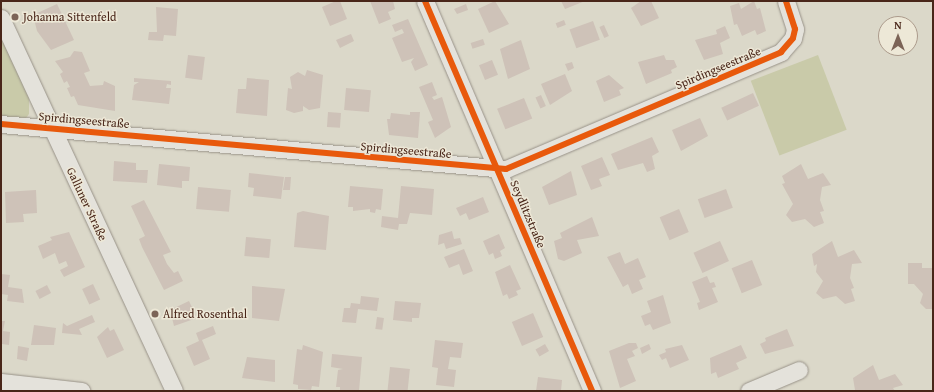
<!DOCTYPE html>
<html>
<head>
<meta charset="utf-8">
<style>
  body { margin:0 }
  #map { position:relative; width:934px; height:392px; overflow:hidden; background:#dbd8c9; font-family:"Gentium Book Plus",serif }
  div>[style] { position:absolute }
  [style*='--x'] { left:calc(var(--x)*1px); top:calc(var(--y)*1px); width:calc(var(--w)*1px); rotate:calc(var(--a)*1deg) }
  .green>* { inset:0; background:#c9caa9; transform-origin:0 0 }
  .building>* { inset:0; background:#cec2b8; transform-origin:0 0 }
  .roads { filter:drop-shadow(0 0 1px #989288) drop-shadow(0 0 1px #989288) }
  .street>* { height:17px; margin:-8.5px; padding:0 8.5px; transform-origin:8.5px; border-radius:8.5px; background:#e4e2db }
  .cycleway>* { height:6px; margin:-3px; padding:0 3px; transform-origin:3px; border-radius:3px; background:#e8590c }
  .dots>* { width:11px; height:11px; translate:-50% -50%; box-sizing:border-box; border:2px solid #ede8d7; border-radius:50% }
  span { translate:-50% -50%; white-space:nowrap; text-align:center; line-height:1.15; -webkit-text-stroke:3px #ede8d7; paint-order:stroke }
  .poi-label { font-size:12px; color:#492619 }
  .left { translate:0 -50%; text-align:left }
  .street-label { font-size:12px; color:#492619 }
  .frame { position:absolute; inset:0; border:2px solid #492619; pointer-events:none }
  .north { position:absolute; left:878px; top:16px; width:40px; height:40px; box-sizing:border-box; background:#ede8d7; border:1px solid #ab9a8b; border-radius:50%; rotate:0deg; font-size:11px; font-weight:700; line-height:16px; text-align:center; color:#492619 }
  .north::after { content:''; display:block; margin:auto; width:14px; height:18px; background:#7c6457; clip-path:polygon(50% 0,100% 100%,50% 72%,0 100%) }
</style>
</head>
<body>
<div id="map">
  <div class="green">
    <div style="clip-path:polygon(1px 37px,29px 98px,29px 114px,26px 118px,1px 117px)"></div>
    <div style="left:818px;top:55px;width:80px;height:72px;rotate:69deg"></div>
  </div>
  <div class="building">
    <div style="clip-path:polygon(336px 1px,340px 1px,347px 19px,330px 26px,322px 7px)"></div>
    <div style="clip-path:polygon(370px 1px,393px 1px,395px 9px,388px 12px,391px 19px,379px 24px)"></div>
    <div style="clip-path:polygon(495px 1px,509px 24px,489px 33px,478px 9px)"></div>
    <div style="clip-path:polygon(561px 1px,585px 1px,565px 9px)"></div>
    <div style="clip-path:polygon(641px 1px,651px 1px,659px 18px,641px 26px,631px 8px)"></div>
    <div style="clip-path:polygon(754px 1px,757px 9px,760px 8px,766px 31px,757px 35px,755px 30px,742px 36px,737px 24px,734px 25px,730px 6px,739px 3px,741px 9px)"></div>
    <div style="clip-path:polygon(57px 4px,74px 40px,51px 50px,37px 31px,33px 15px)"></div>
    <div style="clip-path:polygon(466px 4px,468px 10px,457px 14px,454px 9px)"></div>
    <div style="clip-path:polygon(156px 7px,178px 9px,176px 36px,164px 35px,163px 41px,148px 40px,149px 32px,157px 32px)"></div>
    <div style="clip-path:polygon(408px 19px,428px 65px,415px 71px,411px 62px,414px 58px,402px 62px,392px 38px,404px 33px,402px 29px,395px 32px,392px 25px)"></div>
    <div style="left:564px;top:20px;width:5px;height:9px;rotate:68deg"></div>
    <div style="left:593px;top:21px;width:20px;height:25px;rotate:70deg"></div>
    <div style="left:604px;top:25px;width:12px;height:5px;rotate:66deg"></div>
    <div style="clip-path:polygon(725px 26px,730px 38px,720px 43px,723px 54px,704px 60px,695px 40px,717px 34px,716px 30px)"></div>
    <div style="clip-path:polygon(351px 34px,354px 41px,340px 48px,336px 40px)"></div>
    <div style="left:483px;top:39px;width:6px;height:13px;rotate:72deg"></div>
    <div style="clip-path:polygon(521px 40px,530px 69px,508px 79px,500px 49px)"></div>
    <div style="clip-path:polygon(74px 51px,82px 52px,90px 71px,84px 73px,90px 86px,103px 85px,104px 81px,115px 86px,115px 111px,78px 105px,74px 96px,71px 97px,67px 88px,70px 87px,67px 81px,64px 83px,60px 74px,63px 72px,55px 61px,70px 57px)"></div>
    <div style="left:188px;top:55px;width:17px;height:23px;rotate:7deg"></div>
    <div style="clip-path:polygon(664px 55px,666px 60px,674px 60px,677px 67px,671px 70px,672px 73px,646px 84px,638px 62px)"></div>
    <div style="left:492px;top:60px;width:16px;height:14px;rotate:68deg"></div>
    <div style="clip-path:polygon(572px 62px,574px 68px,568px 71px,565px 64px)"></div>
    <div style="clip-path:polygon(307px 70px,323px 75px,320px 108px,309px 110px,303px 106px,303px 111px,294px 113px,286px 110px,288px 88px,292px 89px,290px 77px,298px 72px,305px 76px)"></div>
    <div style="clip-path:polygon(565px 74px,572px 91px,550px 105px,541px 84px)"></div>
    <div style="clip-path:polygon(609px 75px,624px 88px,619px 90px,621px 95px,604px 102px,596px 81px)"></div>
    <div style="clip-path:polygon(134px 78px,171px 81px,171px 85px,167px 84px,166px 88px,171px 88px,169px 104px,132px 100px,134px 85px,139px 82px,134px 82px)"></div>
    <div style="clip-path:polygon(247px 78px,269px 80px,267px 116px,236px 113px,238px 89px,246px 89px)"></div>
    <div style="clip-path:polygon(432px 82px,437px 95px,432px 97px,434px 100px,442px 97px,451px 127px,435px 138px,428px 122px,433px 120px,419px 87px)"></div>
    <div style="left:346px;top:88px;width:25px;height:22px;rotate:5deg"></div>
    <div style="left:753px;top:93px;width:14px;height:35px;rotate:65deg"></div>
    <div style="left:541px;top:95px;width:12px;height:6px;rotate:66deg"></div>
    <div style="left:524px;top:98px;width:22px;height:29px;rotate:68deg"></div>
    <div style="left:328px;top:112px;width:13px;height:15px;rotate:4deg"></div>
    <div style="clip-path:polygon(410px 112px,420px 112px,418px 138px,389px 135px,387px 119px,390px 119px,391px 113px,410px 115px)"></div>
    <div style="clip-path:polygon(700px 118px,708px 136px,681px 151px,672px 130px)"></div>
    <div style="clip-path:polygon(652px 137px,659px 152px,652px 156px,655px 169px,647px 172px,643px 163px,618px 170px,611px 154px)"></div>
    <div style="clip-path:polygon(602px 157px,610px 175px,599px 179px,602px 186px,591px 190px,581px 166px)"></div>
    <div style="clip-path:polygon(114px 161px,136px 163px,136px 170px,148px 170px,147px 183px,113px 181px)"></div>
    <div style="clip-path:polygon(159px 164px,190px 167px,189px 181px,182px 181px,182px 188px,157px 185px)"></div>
    <div style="clip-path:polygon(801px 164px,808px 179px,823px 173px,831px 185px,822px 187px,820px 200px,824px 211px,820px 212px,824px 223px,814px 227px,805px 219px,792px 222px,786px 215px,793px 204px,782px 184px,785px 183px,782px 176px)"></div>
    <div style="clip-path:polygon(571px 171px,577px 195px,549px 205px,542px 187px)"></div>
    <div style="clip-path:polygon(249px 173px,284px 177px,281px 199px,253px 196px,254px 188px,248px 187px)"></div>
    <div style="clip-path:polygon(285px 177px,291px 177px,290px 190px,283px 190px)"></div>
    <div style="clip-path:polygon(350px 186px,383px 189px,381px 210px,376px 209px,375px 213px,370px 212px,370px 209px,353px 211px,353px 207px,348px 207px)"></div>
    <div style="clip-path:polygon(401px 186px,434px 189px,432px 215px,410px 213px,407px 224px,399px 224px,398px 230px,381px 227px,382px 216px,398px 218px)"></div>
    <div style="left:198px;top:187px;width:33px;height:22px;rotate:5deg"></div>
    <div style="left:726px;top:189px;width:20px;height:30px;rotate:70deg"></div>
    <div style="clip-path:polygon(36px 190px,37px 213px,23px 214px,24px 222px,6px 223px,5px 192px)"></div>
    <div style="clip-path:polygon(483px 197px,489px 212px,469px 220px,466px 213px,460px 216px,456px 208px)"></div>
    <div style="clip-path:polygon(144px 200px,171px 252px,163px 255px,167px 264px,174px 273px,178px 271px,183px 281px,164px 290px,142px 247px,139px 239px,145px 236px,131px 206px)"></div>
    <div style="left:679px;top:209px;width:25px;height:21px;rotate:67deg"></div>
    <div style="clip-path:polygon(303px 211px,329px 216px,326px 250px,294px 247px,297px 213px)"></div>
    <div style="clip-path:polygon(592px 217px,599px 236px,577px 240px,582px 253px,564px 261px,558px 259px,554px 241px,562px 238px,560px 233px)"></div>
    <div style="clip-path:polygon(452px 231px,454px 239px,460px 238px,462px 244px,446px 249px,444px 243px,438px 245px,439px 235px)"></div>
    <div style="clip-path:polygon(69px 232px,85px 267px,64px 277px,60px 270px,68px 266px,66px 261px,59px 264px,55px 253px,43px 259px,38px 246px,52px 240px,50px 237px)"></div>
    <div style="clip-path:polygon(499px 234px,505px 248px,500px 251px,502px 256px,495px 259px,493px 253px,489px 255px,483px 241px)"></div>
    <div style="left:246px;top:237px;width:25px;height:19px;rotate:5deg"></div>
    <div style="left:720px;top:241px;width:22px;height:29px;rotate:66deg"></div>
    <div style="clip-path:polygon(832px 241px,838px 257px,854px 250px,862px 263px,852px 264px,850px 278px,854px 288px,851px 289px,855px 301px,845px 304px,836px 296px,823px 299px,816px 293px,823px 281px,816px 272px,817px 264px,814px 266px,812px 254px)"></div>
    <div style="clip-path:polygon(464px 249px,473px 271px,463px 275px,459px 264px,449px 268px,444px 257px)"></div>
    <div style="clip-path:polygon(620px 252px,625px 264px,638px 258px,646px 277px,639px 280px,643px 289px,632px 294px,628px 284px,623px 287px,607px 257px)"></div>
    <div style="left:752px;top:260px;width:27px;height:22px;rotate:68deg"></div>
    <div style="clip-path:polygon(908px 263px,922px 263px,922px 268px,933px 268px,933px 309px,926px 309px,920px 303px,923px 294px,914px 284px,908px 284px)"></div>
    <div style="clip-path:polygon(510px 265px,521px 289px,516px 291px,518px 295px,509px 299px,507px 294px,503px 296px,495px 272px)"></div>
    <div style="clip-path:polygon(1px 274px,10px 275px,8px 287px,22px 289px,24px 303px,7px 301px,8px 295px,1px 294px)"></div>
    <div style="clip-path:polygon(707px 276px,710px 283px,714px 282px,716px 287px,712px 288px,718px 302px,699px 310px,697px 303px,700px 302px,692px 282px)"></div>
    <div style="left:93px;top:284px;width:17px;height:12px;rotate:65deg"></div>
    <div style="left:47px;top:285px;width:9px;height:13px;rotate:63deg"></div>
    <div style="clip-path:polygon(252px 286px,285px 289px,279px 321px,252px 318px)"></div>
    <div style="clip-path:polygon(663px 295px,671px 323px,653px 330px,650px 324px,645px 326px,641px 316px,651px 312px,647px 301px)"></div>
    <div style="clip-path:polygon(361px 296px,379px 298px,377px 311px,358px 309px,356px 323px,342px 322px,344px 308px,350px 308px,351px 303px,360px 304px)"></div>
    <div style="clip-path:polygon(189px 301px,197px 318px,174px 326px,170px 310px)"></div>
    <div style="clip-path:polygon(395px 301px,421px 303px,419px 318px,412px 318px,412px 322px,393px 320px)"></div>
    <div style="left:533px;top:313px;width:26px;height:23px;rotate:67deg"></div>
    <div style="clip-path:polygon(92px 315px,95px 322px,79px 329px,82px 335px,62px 333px,63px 323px,67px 326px)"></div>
    <div style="left:377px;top:317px;width:7px;height:12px;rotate:8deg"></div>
    <div style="clip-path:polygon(1px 321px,5px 321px,3px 331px,10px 332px,9px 345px,2px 344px)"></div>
    <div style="clip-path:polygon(34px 325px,56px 328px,54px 345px,31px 345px)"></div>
    <div style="clip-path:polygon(213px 326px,216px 334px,202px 340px,210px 359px,194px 366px,186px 347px,199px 341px,196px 333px)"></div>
    <div style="clip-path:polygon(108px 327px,110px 331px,114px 329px,124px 350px,107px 358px,97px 337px)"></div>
    <div style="clip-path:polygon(787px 329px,794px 346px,765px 354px,760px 344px,766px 341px,765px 338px)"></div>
    <div style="clip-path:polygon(435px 340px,463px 343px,461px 358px,450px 357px,448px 369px,456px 370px,454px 387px,436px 385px,438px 368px,432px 367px)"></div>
    <div style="clip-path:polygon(629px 343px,636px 343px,638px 348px,632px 351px,635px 356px,627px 359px,636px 381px,620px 388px,609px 351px)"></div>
    <div style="left:545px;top:344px;width:8px;height:11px;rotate:60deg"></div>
    <div style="clip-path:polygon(649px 344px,651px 349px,642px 354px,640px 348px)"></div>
    <div style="clip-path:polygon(303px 345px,323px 352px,319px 387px,312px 386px,311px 390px,298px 389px,298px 385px,293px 384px,297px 349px,302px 350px)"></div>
    <div style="clip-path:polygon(682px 345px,689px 360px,670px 368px,666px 358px,662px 360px,659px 355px,666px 352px,665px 349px)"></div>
    <div style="clip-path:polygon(741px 345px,747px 358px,736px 363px,739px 369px,718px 378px,716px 372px,711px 374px,710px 358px)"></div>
    <div style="clip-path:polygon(18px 346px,29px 348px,27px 361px,17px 359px)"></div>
    <div style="clip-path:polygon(332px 354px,362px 357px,359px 391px,340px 391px,340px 387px,336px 387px,338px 370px,343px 369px,331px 367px)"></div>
    <div style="clip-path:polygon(247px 357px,275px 360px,275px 382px,242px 378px)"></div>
    <div style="clip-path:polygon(873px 365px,879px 380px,895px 374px,903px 385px,893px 388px,895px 391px,855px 390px,853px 378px)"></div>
    <div style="left:390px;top:367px;width:20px;height:24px;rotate:6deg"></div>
    <div style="clip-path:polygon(538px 377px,562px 380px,561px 391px,536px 391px)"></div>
  </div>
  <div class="roads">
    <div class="street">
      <div style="--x:425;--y:1;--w:424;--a:66.8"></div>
      <div style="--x:1;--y:18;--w:411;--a:65.1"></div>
      <div style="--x:1;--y:124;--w:507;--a:5.09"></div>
      <div style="--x:506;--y:169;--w:299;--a:-23"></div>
      <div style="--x:781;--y:52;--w:18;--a:-49"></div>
      <div style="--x:793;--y:38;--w:9;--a:-77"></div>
      <div style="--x:795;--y:29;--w:29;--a:-108"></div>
      <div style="--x:1;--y:382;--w:81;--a:6.4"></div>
      <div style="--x:749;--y:391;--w:54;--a:-22.8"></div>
    </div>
  </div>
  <div class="cycleway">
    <div style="--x:425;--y:1;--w:424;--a:66.8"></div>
    <div style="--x:1;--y:124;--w:507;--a:5.09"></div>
    <div style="--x:506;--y:169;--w:299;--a:-23"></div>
    <div style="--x:781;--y:52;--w:18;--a:-49"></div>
    <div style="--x:793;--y:38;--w:9;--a:-77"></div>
    <div style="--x:795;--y:29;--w:29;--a:-108"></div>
  </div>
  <div class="dots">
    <div style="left:15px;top:17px;background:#7c6457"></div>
    <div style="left:155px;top:314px;background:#7c6457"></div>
  </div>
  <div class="poi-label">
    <span class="left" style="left:23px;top:17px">Johanna Sittenfeld</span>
    <span class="left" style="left:163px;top:314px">Alfred Rosenthal</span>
  </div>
  <div class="street-label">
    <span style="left:718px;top:68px;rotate:-23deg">Spirdingseestraße</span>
    <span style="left:84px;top:120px;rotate:5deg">Spirdingseestraße</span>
    <span style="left:406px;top:150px;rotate:5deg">Spirdingseestraße</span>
    <span style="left:87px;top:204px;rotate:65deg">Galluner Straße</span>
    <span style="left:528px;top:214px;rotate:67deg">Seydlitzstraße</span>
  </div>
  <div class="frame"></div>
  <div class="north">N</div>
</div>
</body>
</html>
